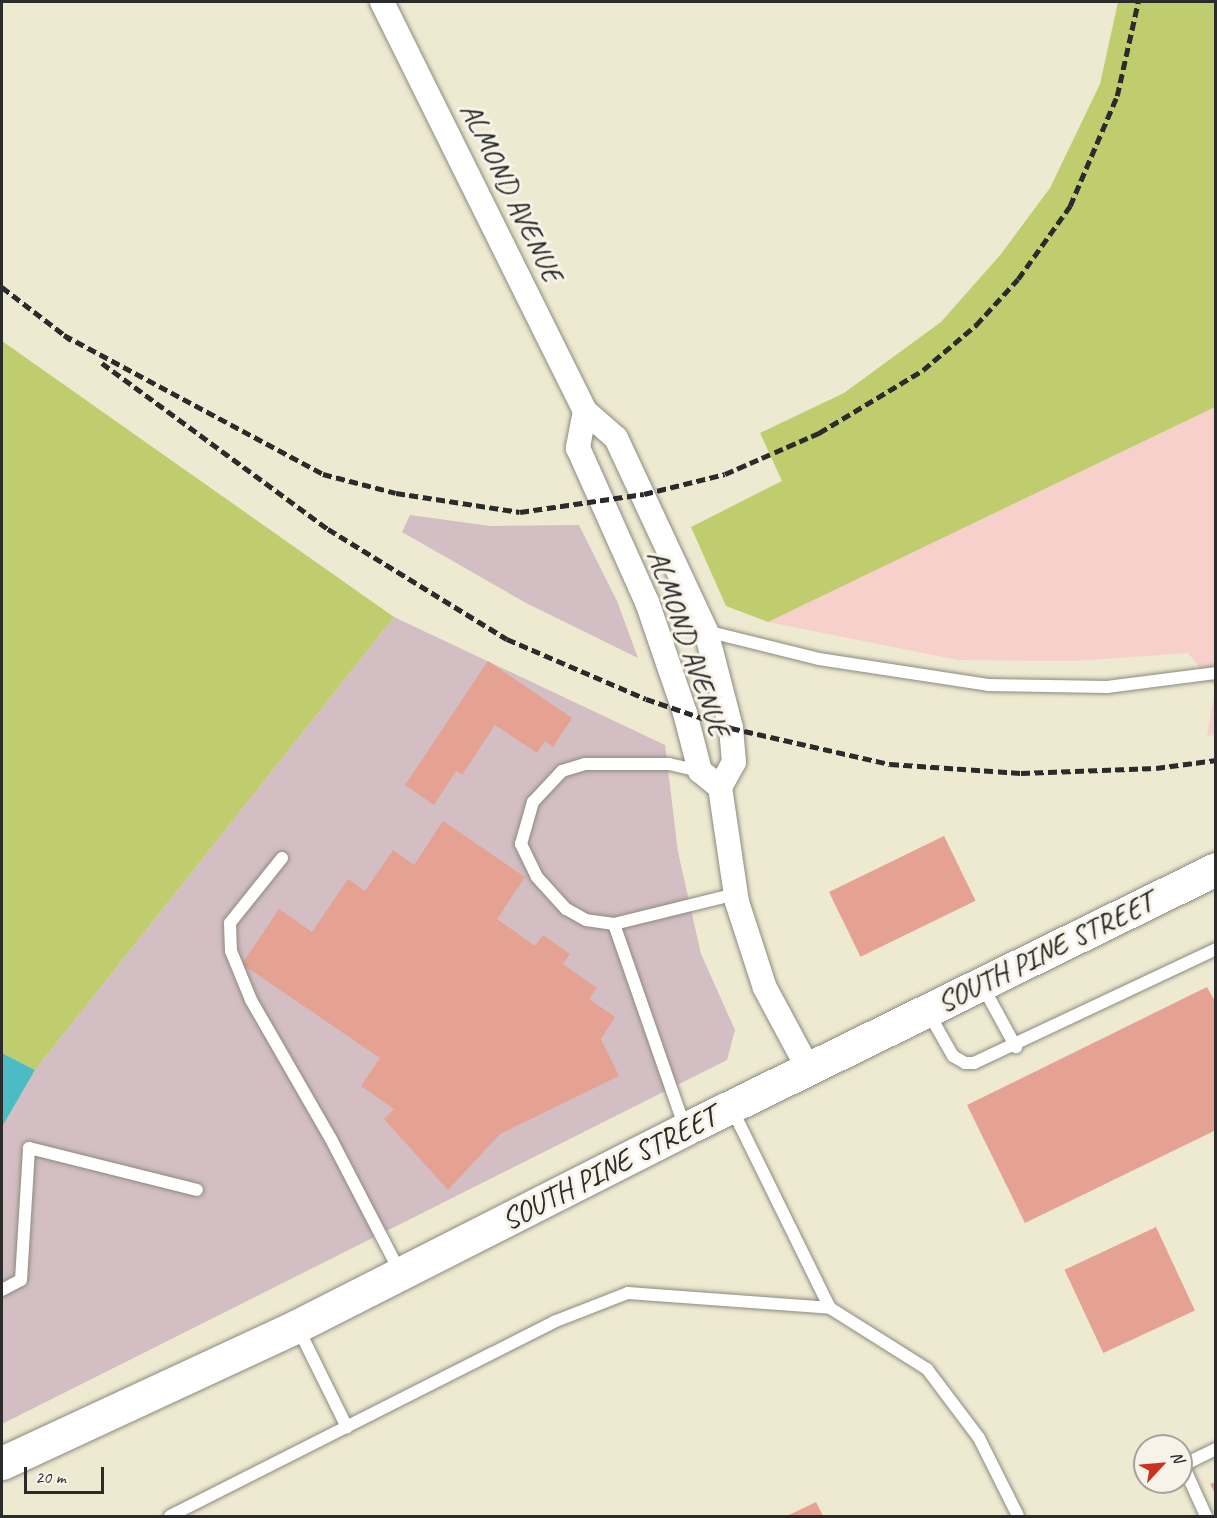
<!DOCTYPE html>
<html>
<head>
<meta charset="utf-8">
<style>
  body { margin:0 }
  #map { position:relative; width:1217px; height:1518px; overflow:hidden; background:#eee9d1; font-family:Caveat,sans-serif }
  div>[style] { position:absolute }
  [style*='--x'] { left:calc(var(--x)*1px); top:calc(var(--y)*1px); width:calc(var(--w)*1px); rotate:calc(var(--a)*1deg) }
  .built>* { inset:0; background:#f7d0cc }
  .industrial>* { inset:0; background:#d2bec3 }
  .green>* { inset:0; background:#c0cd6f }
  .water>* { inset:0; background:#4dbbc3 }
  .building>* { inset:0; background:#e5a292; transform-origin:0 0 }
  .roads { filter:drop-shadow(0 0 2px #8c8a7e) drop-shadow(0 0 2px #8c8a7e) }
  .lane>* { height:12px; margin:-6px; padding:0 6px; transform-origin:6px; border-radius:6px; background:#fff }
  .street>* { height:24px; margin:-12px; padding:0 12px; transform-origin:12px; border-radius:12px; background:#fff }
  .secondary>* { height:33px; margin:-16.5px; padding:0 16.5px; transform-origin:16.5px; border-radius:16.5px; background:#fff }
  .rail>* { height:4.5px; margin-top:-2.25px; transform-origin:0; background:repeating-linear-gradient(90deg,#2b2b2b 0 9px,transparent 0 13.5px) }
  span { translate:-50% -50%; white-space:nowrap; text-align:center; line-height:1.15; -webkit-text-stroke:6px #f7f3e8; paint-order:stroke }
  .street-label { font-size:30px; color:#2b2b2b }
  .frame { position:absolute; inset:0; border:3px solid #2b2b2b; pointer-events:none }
  .north { position:absolute; left:1133px; top:1434px; width:60px; height:60px; box-sizing:border-box; background:#f7f3e8; border:2px solid #a5a39c; border-radius:50%; rotate:64deg; font-size:16px; font-weight:700; line-height:24px; text-align:center; color:#2b2b2b }
  .north::after { content:''; display:block; margin:auto; width:21px; height:27px; background:#c8321e; clip-path:polygon(50% 0,100% 100%,50% 72%,0 100%) }
  .scale { position:absolute; left:24px; top:1467px; width:80px; height:27px; box-sizing:border-box; border:3px solid #2b2b2b; border-top:0; padding-left:8px; font-size:18px; line-height:21px; white-space:nowrap; color:#2b2b2b; -webkit-text-stroke:4px #f7f3e8; paint-order:stroke }
</style>
</head>
<body>
<div id="map">
  <div class="built">
    <div style="clip-path:polygon(1215px 407px,1215px 688px,1188px 653px,1074px 661px,958px 660px,768px 622px)"></div>
    <div style="clip-path:polygon(1215px 690px,1215px 735px,1207px 736px)"></div>
  </div>
  <div class="industrial">
    <div style="clip-path:polygon(410px 515px,490px 526px,579px 525px,617px 601px,638px 658px,526px 603px,402px 532px)"></div>
    <div style="clip-path:polygon(394px 617px,665px 745px,678px 852px,701px 954px,735px 1030px,727px 1060px,2px 1424px,2px 1127px,35px 1070px)"></div>
  </div>
  <div class="green">
    <div style="clip-path:polygon(1118px 2px,1215px 2px,1215px 407px,768px 622px,726px 606px,691px 527px,782px 481px,760px 433px,844px 393px,941px 322px,1001px 254px,1050px 188px,1100px 84px)"></div>
    <div style="clip-path:polygon(2px 341px,394px 617px,35px 1070px,2px 1053px)"></div>
  </div>
  <div class="water">
    <div style="clip-path:polygon(2px 1053px,35px 1070px,2px 1127px)"></div>
  </div>
  <div class="building">
    <div style="clip-path:polygon(488px 661px,572px 718px,553px 747px,545px 741px,537px 753px,495px 725px,462px 775px,456px 771px,434px 805px,405px 785px)"></div>
    <div style="clip-path:polygon(443px 821px,525px 877px,497px 919px,535px 946px,543px 935px,570px 954px,563px 964px,597px 988px,589px 999px,615px 1017px,601px 1039px,619px 1076px,500px 1134px,448px 1190px,384px 1119px,394px 1109px,361px 1086px,380px 1058px,242px 964px,279px 909px,312px 932px,348px 879px,365px 891px,393px 850px,414px 865px)"></div>
    <div style="left:944px;top:836px;width:72px;height:128px;rotate:64deg"></div>
    <div style="clip-path:polygon(1207px 987px,1216px 1003px,1216px 1130px,1025px 1223px,967px 1105px)"></div>
    <div style="left:1156px;top:1227px;width:92px;height:101px;rotate:65deg"></div>
    <div style="clip-path:polygon(1216px 1482px,1216px 1495px,1210px 1484px)"></div>
    <div style="clip-path:polygon(816px 1502px,823px 1516px,787px 1516px)"></div>
  </div>
  <div class="roads">
    <div class="lane">
      <div style="--x:706;--y:631;--w:116;--a:13.9"></div>
      <div style="--x:819;--y:659;--w:171;--a:8.7"></div>
      <div style="--x:988;--y:685;--w:119;--a:1"></div>
      <div style="--x:1107;--y:687;--w:110;--a:-7.3"></div>
      <div style="--x:282;--y:858;--w:83;--a:128.7"></div>
      <div style="--x:230;--y:923;--w:28;--a:88"></div>
      <div style="--x:231;--y:951;--w:53;--a:67.8"></div>
      <div style="--x:251;--y:1000;--w:160;--a:60.1"></div>
      <div style="--x:331;--y:1139;--w:150;--a:62.6"></div>
      <div style="--x:614;--y:924;--w:126;--a:-13.8"></div>
      <div style="--x:982;--y:985;--w:71;--a:61.3"></div>
      <div style="--x:928;--y:1012;--w:51;--a:60.4"></div>
      <div style="--x:953;--y:1056;--w:14;--a:30"></div>
      <div style="--x:965;--y:1063;--w:9;--a:0"></div>
      <div style="--x:974;--y:1063;--w:268;--a:-25.2"></div>
      <div style="--x:731;--y:1107;--w:224;--a:63.8"></div>
      <div style="--x:685;--y:1128;--w:216;--a:-109.2"></div>
      <div style="--x:614;--y:924;--w:28;--a:-172"></div>
      <div style="--x:586;--y:920;--w:23;--a:-151"></div>
      <div style="--x:566;--y:909;--w:43;--a:-132.2"></div>
      <div style="--x:537;--y:877;--w:37;--a:-116"></div>
      <div style="--x:521;--y:844;--w:44;--a:-74.1"></div>
      <div style="--x:533;--y:802;--w:42;--a:-46.9"></div>
      <div style="--x:562;--y:771;--w:24;--a:-17"></div>
      <div style="--x:585;--y:764;--w:84;--a:0"></div>
      <div style="--x:669;--y:764;--w:32;--a:13"></div>
      <div style="--x:2;--y:1290;--w:21;--a:-28"></div>
      <div style="--x:21;--y:1280;--w:132;--a:-86.5"></div>
      <div style="--x:29;--y:1148;--w:173;--a:14"></div>
      <div style="--x:297;--y:1326;--w:113;--a:63.7"></div>
      <div style="--x:170;--y:1516;--w:432;--a:-26.8"></div>
      <div style="--x:556;--y:1321;--w:77;--a:-21.3"></div>
      <div style="--x:628;--y:1293;--w:203;--a:4.2"></div>
      <div style="--x:830;--y:1308;--w:115;--a:32.2"></div>
      <div style="--x:927;--y:1369;--w:86;--a:53"></div>
      <div style="--x:979;--y:1438;--w:87;--a:63.4"></div>
      <div style="--x:1206;--y:1516;--w:56;--a:-114.3"></div>
      <div style="--x:1183;--y:1465;--w:37;--a:-26"></div>
    </div>
    <div class="street">
      <div style="--x:382;--y:2;--w:457;--a:63.6"></div>
      <div style="--x:585;--y:411;--w:41;--a:41.1"></div>
      <div style="--x:616;--y:438;--w:213;--a:65"></div>
      <div style="--x:706;--y:631;--w:100;--a:75.5"></div>
      <div style="--x:731;--y:728;--w:34;--a:85"></div>
      <div style="--x:734;--y:762;--w:29;--a:119"></div>
      <div style="--x:720;--y:787;--w:116;--a:81.6"></div>
      <div style="--x:737;--y:902;--w:90;--a:72"></div>
      <div style="--x:765;--y:988;--w:93;--a:61.8"></div>
      <div style="--x:585;--y:411;--w:38;--a:101"></div>
      <div style="--x:578;--y:448;--w:169;--a:65.9"></div>
      <div style="--x:647;--y:602;--w:117;--a:71.1"></div>
      <div style="--x:685;--y:713;--w:60;--a:75.5"></div>
      <div style="--x:700;--y:771;--w:26;--a:39"></div>
    </div>
    <div class="secondary">
      <div style="--x:2;--y:1463;--w:325;--a:-24.9"></div>
      <div style="--x:297;--y:1326;--w:435;--a:-26.9"></div>
      <div style="--x:685;--y:1129;--w:591;--a:-26.09"></div>
    </div>
  </div>
  <div class="rail">
    <div style="--x:2;--y:287;--w:87;--a:37.5"></div>
    <div style="--x:64;--y:335;--w:294;--a:28.2"></div>
    <div style="--x:323;--y:474;--w:75;--a:14.6"></div>
    <div style="--x:396;--y:493;--w:125;--a:8.7"></div>
    <div style="--x:520;--y:512;--w:125;--a:-8.3"></div>
    <div style="--x:644;--y:494;--w:83;--a:-13.9"></div>
    <div style="--x:725;--y:474;--w:103;--a:-23.6"></div>
    <div style="--x:819;--y:433;--w:122;--a:-31.2"></div>
    <div style="--x:923;--y:370;--w:70;--a:-40.3"></div>
    <div style="--x:976;--y:325;--w:62;--a:-47.6"></div>
    <div style="--x:1018;--y:279;--w:90;--a:-54.5"></div>
    <div style="--x:1070;--y:206;--w:120;--a:-66.9"></div>
    <div style="--x:1117;--y:96;--w:96;--a:-77.4"></div>
    <div style="--x:102;--y:363;--w:280;--a:36.3"></div>
    <div style="--x:328;--y:529;--w:210;--a:31.6"></div>
    <div style="--x:507;--y:639;--w:151;--a:23.3"></div>
    <div style="--x:646;--y:699;--w:90;--a:18.8"></div>
    <div style="--x:731;--y:728;--w:163;--a:12.8"></div>
    <div style="--x:890;--y:764;--w:131;--a:3.9"></div>
    <div style="--x:1021;--y:773;--w:135;--a:-2.1"></div>
    <div style="--x:1156;--y:768;--w:61;--a:-7.6"></div>
  </div>
  <div class="street-label">
    <span style="left:512px;top:192px;rotate:64deg">ALMOND AVENUE</span>
    <span style="left:689px;top:643px;rotate:71deg">ALMOND AVENUE</span>
    <span style="left:1045px;top:952px;rotate:-26deg">SOUTH PINE STREET</span>
    <span style="left:609px;top:1168px;rotate:-27deg">SOUTH PINE STREET</span>
  </div>
  <div class="frame"></div>
  <div class="north">N</div>
  <div class="scale">20 m</div>
</div>
</body>
</html>
